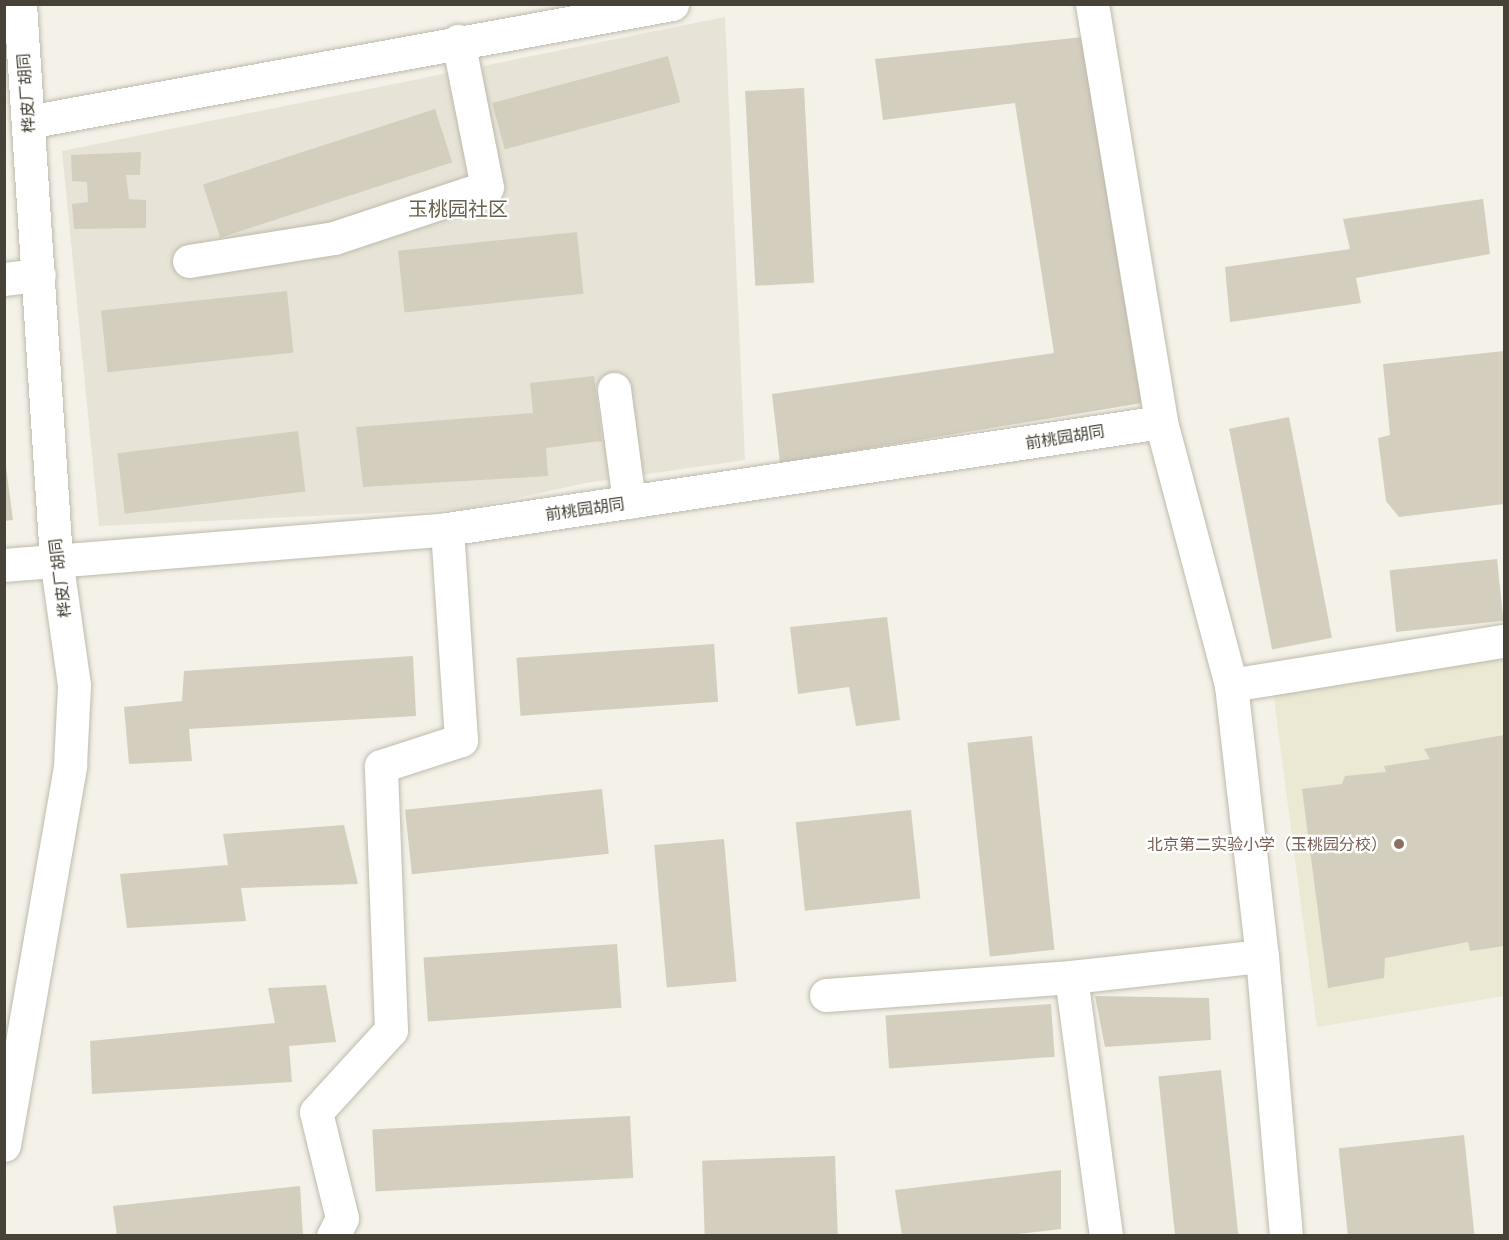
<!DOCTYPE html>
<html>
<head>
<meta charset="utf-8">
<style>
  body { margin:0 }
  #map { position:relative; width:1509px; height:1240px; overflow:hidden; background:#f3f1e8; font-family:Lato,"Noto Sans SC",sans-serif }
  div>[style] { position:absolute }
  [style*='--x'] { left:calc(var(--x)*1px); top:calc(var(--y)*1px); width:calc(var(--w)*1px); rotate:calc(var(--a)*1deg) }
  .residential>* { inset:0; background:#e7e4d7 }
  .education>* { inset:0; background:#ebe8d3 }
  .building>* { inset:0; background:#d4cebf; transform-origin:0 0 }
  .roads { filter:drop-shadow(0 0 2px #bebaac) drop-shadow(0 0 2px #bebaac) }
  .minor>* { height:33px; margin:-16.5px; padding:0 16.5px; transform-origin:16.5px; border-radius:16.5px; background:#fff }
  .tertiary>* { height:33px; margin:-16.5px; padding:0 16.5px; transform-origin:16.5px; border-radius:16.5px; background:#fff }
  .dots>* { width:16px; height:16px; translate:-50% -50%; box-sizing:border-box; border:3px solid #fff; border-radius:50% }
  span { translate:-50% -50%; white-space:nowrap; text-align:center; line-height:1.15; -webkit-text-stroke:4.5px #fff; paint-order:stroke }
  .street-label { font-size:16px; color:#464237 }
  .education-label { font-size:16px; color:#785e54 }
  .right { translate:-100% -50%; text-align:right }
  .quarter-label { font-size:20px; color:#68624f }
  .frame { position:absolute; inset:0; border:6px solid #464237; pointer-events:none }
</style>
</head>
<body>
<div id="map">
  <div class="residential">
    <div style="clip-path:polygon(725px 17px,745px 460px,586px 483px,466px 509px,99px 526px,62px 151px)"></div>
  </div>
  <div class="education">
    <div style="clip-path:polygon(1504px 653px,1504px 996px,1317px 1027px,1273px 691px)"></div>
  </div>
  <div class="building">
    <div style="clip-path:polygon(1093px 36px,1142px 403px,780px 463px,772px 394px,1054px 353px,1015px 103px,883px 120px,875px 59px)"></div>
    <div style="left:668px;top:56px;width:48px;height:182px;rotate:75deg"></div>
    <div style="left:804px;top:88px;width:195px;height:59px;rotate:87deg"></div>
    <div style="left:435px;top:109px;width:56px;height:244px;rotate:72deg"></div>
    <div style="clip-path:polygon(141px 152px,140px 175px,126px 175px,129px 199px,146px 200px,146px 228px,74px 229px,72px 204px,88px 202px,87px 182px,72px 181px,71px 155px)"></div>
    <div style="clip-path:polygon(1483px 199px,1490px 254px,1356px 278px,1361px 303px,1230px 322px,1225px 267px,1350px 249px,1343px 219px)"></div>
    <div style="left:577px;top:232px;width:62px;height:180px;rotate:84deg"></div>
    <div style="left:287px;top:291px;width:62px;height:187px;rotate:84deg"></div>
    <div style="clip-path:polygon(1504px 351px,1504px 504px,1399px 517px,1386px 501px,1378px 438px,1390px 435px,1383px 364px)"></div>
    <div style="clip-path:polygon(594px 376px,602px 441px,546px 448px,548px 476px,363px 487px,356px 427px,533px 413px,530px 383px)"></div>
    <div style="left:1289px;top:417px;width:225px;height:61px;rotate:79deg"></div>
    <div style="left:298px;top:431px;width:61px;height:182px;rotate:83deg"></div>
    <div style="clip-path:polygon(4px 452px,13px 520px,4px 521px)"></div>
    <div style="left:1497px;top:559px;width:62px;height:108px;rotate:84deg"></div>
    <div style="clip-path:polygon(887px 617px,900px 720px,856px 726px,849px 687px,798px 694px,790px 627px)"></div>
    <div style="left:714px;top:644px;width:58px;height:198px;rotate:86deg"></div>
    <div style="clip-path:polygon(413px 656px,416px 716px,189px 729px,192px 761px,129px 764px,124px 707px,182px 701px,184px 671px)"></div>
    <div style="clip-path:polygon(1504px 735px,1504px 946px,1470px 951px,1468px 942px,1385px 958px,1384px 978px,1328px 988px,1302px 789px,1342px 784px,1345px 776px,1386px 772px,1384px 766px,1430px 759px,1424px 749px)"></div>
    <div style="left:1032px;top:736px;width:215px;height:65px;rotate:84deg"></div>
    <div style="left:602px;top:789px;width:65px;height:198px;rotate:84deg"></div>
    <div style="left:911px;top:810px;width:89px;height:116px;rotate:84deg"></div>
    <div style="clip-path:polygon(344px 825px,358px 884px,241px 888px,246px 921px,127px 928px,120px 874px,228px 865px,223px 834px)"></div>
    <div style="left:724px;top:839px;width:143px;height:70px;rotate:85deg"></div>
    <div style="left:617px;top:944px;width:64px;height:194px;rotate:86deg"></div>
    <div style="clip-path:polygon(326px 985px,336px 1042px,289px 1046px,292px 1082px,92px 1094px,90px 1041px,275px 1023px,268px 988px)"></div>
    <div style="clip-path:polygon(1095px 996px,1209px 998px,1211px 1040px,1105px 1047px)"></div>
    <div style="left:1051px;top:1004px;width:53px;height:166px;rotate:86deg"></div>
    <div style="left:1221px;top:1070px;width:167px;height:63px;rotate:84deg"></div>
    <div style="left:630px;top:1116px;width:62px;height:258px;rotate:87deg"></div>
    <div style="left:1464px;top:1135px;width:101px;height:126px;rotate:84deg"></div>
    <div style="left:835px;top:1156px;width:80px;height:133px;rotate:88deg"></div>
    <div style="clip-path:polygon(1061px 1170px,1061px 1229px,1002px 1236px,902px 1236px,895px 1190px)"></div>
    <div style="clip-path:polygon(300px 1186px,303px 1236px,117px 1236px,113px 1206px)"></div>
  </div>
  <div class="roads">
    <div class="minor">
      <div style="--x:1092;--y:4;--w:424;--a:80.6"></div>
      <div style="--x:1161;--y:422;--w:272;--a:75.1"></div>
      <div style="--x:1231;--y:685;--w:273;--a:83.5"></div>
      <div style="--x:1262;--y:956;--w:281;--a:85.1"></div>
      <div style="--x:28;--y:122;--w:655;--a:-10.38"></div>
      <div style="--x:189;--y:261;--w:147;--a:-9"></div>
      <div style="--x:334;--y:238;--w:161;--a:-18.4"></div>
      <div style="--x:487;--y:187;--w:149;--a:-101.2"></div>
      <div style="--x:4;--y:279;--w:35;--a:-7"></div>
      <div style="--x:614;--y:389;--w:114;--a:82.4"></div>
      <div style="--x:4;--y:565;--w:444;--a:-4.6"></div>
      <div style="--x:447;--y:529;--w:722;--a:-8.52"></div>
      <div style="--x:1231;--y:685;--w:277;--a:-9.2"></div>
      <div style="--x:1071;--y:977;--w:261;--a:82.3"></div>
      <div style="--x:826;--y:995;--w:246;--a:-4.2"></div>
      <div style="--x:1071;--y:977;--w:192;--a:-6.3"></div>
      <div style="--x:333;--y:1236;--w:20;--a:-63"></div>
      <div style="--x:342;--y:1218;--w:109;--a:-103.8"></div>
      <div style="--x:316;--y:1112;--w:111;--a:-47.6"></div>
      <div style="--x:391;--y:1030;--w:264;--a:-92.2"></div>
      <div style="--x:381;--y:766;--w:84;--a:-18"></div>
      <div style="--x:461;--y:740;--w:211;--a:-93.8"></div>
    </div>
    <div class="tertiary">
      <div style="--x:4;--y:1145;--w:386;--a:-80.1"></div>
      <div style="--x:70;--y:765;--w:80;--a:-87.1"></div>
      <div style="--x:74;--y:685;--w:127;--a:-98.1"></div>
      <div style="--x:56;--y:559;--w:556;--a:-93.71"></div>
    </div>
  </div>
  <div class="dots">
    <div style="left:1399px;top:844px;background:#8d6e63"></div>
  </div>
  <div class="street-label">
    <span style="left:26px;top:93px;rotate:-94deg">桦皮厂胡同</span>
    <span style="left:1065px;top:437px;rotate:-9deg">前桃园胡同</span>
    <span style="left:585px;top:509px;rotate:-8deg">前桃园胡同</span>
    <span style="left:60px;top:578px;rotate:-97deg">桦皮厂胡同</span>
  </div>
  <div class="education-label">
    <span class="right" style="left:1387px;top:844px">北京第二实验小学（玉桃园分校）</span>
  </div>
  <div class="quarter-label">
    <span style="left:458px;top:208px">玉桃园社区</span>
  </div>
  <div class="frame"></div>
</div>
</body>
</html>
